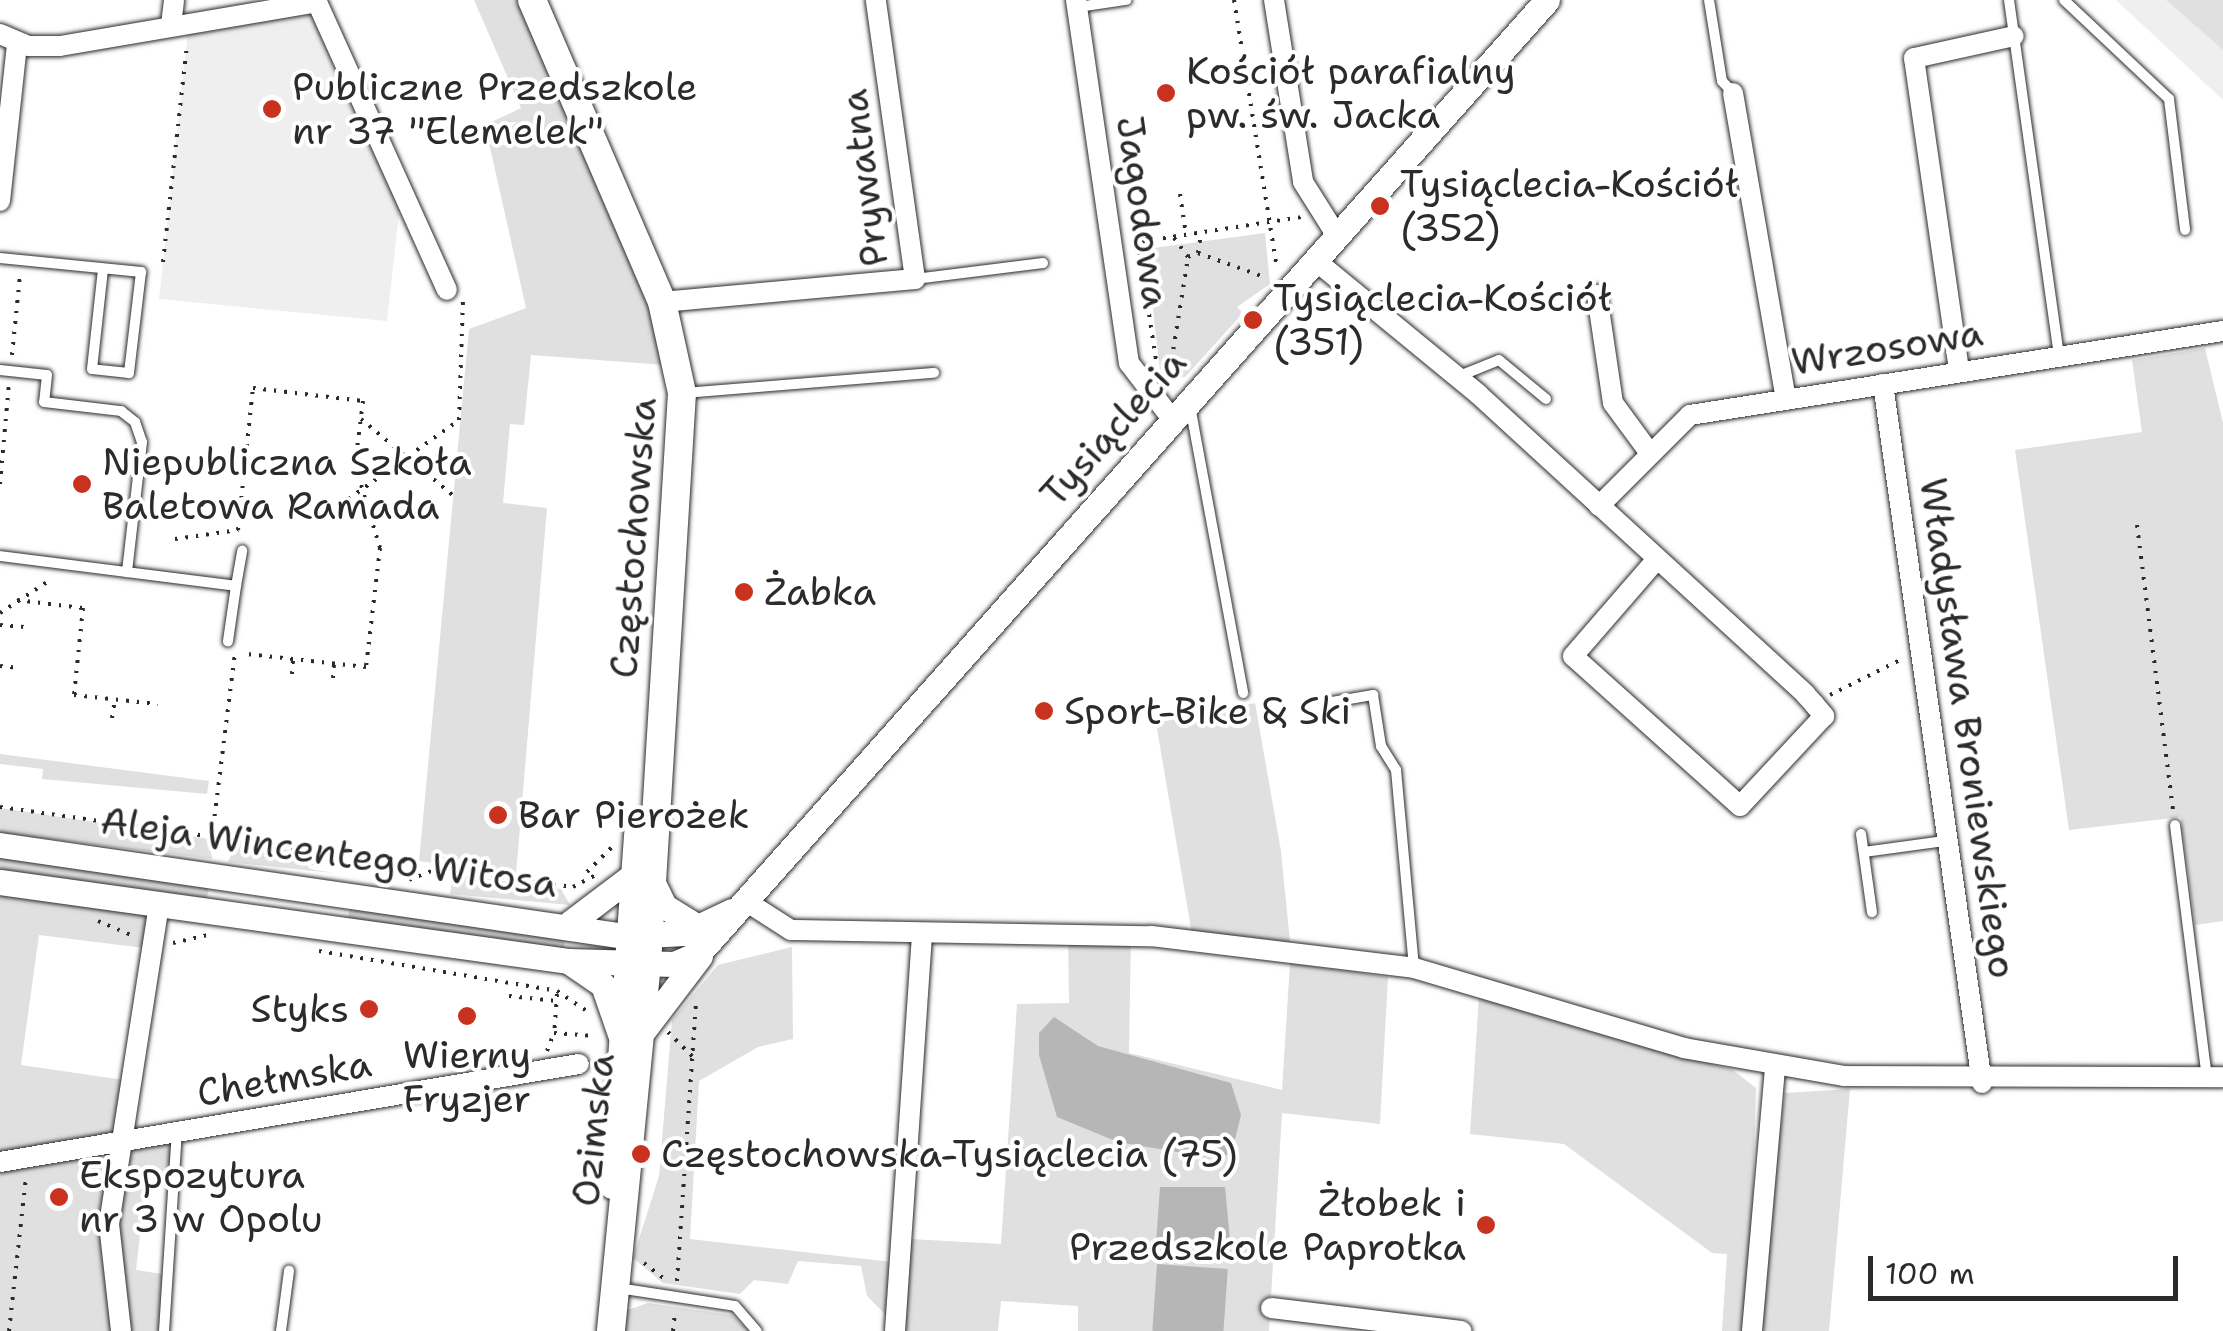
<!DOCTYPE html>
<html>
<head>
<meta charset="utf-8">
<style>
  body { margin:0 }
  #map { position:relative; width:2223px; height:1331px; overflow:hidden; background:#fff; font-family:"Shantell Sans",sans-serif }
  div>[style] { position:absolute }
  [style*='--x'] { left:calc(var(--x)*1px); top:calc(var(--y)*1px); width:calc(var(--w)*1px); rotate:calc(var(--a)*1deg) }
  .built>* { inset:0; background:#efefef }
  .green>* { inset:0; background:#e0e0e0; transform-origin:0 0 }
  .water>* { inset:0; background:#b6b6b6; transform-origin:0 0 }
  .path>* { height:4px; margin-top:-2px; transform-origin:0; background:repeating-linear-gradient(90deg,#2b2b2b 0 2.5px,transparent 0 10.5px) }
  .roads { filter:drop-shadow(0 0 2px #2b2b2b) drop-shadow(0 0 2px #2b2b2b) }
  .service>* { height:10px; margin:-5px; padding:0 5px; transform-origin:5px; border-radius:5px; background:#fff }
  .minor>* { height:20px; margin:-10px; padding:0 10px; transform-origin:10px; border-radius:10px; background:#fff }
  .tertiary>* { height:25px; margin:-12.5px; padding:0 12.5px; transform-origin:12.5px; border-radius:12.5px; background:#fff }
  .secondary>* { height:28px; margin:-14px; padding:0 14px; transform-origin:14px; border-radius:14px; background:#fff }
  .dots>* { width:28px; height:28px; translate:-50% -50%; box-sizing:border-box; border:5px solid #fff; border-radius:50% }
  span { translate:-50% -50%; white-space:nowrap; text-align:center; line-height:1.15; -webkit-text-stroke:8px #fff; paint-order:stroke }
  .poi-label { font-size:38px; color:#2b2b2b }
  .left { translate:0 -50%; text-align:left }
  .right { translate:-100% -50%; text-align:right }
  .street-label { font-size:38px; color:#2b2b2b }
  .scale { position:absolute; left:1868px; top:1256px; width:310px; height:45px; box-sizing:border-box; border:5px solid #2b2b2b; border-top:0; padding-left:12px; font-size:30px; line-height:35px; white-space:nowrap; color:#2b2b2b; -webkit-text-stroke:8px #fff; paint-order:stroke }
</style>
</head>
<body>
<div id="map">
  <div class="built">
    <div style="clip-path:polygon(2116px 0,2166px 0,2223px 50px,2223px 100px)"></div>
    <div style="clip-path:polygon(317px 2px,401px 195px,387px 321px,159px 299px,189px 22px)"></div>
  </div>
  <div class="green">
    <div style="clip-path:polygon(474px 0,532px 0,678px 366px,531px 355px,524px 425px,510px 424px,503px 503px,547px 508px,516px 874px,419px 861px,469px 329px,526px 308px,485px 125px,521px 108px)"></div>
    <div style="clip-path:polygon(2166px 0,2223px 0,2223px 50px)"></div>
    <div style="clip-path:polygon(1265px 233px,1270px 284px,1237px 307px,1243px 313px,1185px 377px,1161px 379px,1146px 249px)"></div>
    <div style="clip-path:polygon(2205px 348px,2223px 423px,2223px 921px,2195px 925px,2181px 817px,2069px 830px,2015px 450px,2142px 432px,2132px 360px)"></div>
    <div style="clip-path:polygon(1255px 703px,1281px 851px,1291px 952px,1193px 940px,1156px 723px)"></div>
    <div style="clip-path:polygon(0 754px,209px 781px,207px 794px,42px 779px,43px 769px,0 764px)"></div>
    <div style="clip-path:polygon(0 808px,209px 839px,212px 859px,0 833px)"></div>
    <div style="clip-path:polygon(237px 843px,296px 851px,310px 869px,334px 873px,228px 862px)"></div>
    <div style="left:0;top:856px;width:211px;height:13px;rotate:8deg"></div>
    <div style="clip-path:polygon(453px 874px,561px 889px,570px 905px,450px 894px)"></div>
    <div style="clip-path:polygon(0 882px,159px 904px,152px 949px,39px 935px,21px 1065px,131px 1081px,122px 1140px,177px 1131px,173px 1177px,147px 1174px,136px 1270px,162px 1274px,164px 1331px,0 1331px)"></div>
    <div style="clip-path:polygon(350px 907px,565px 936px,564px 949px,348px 918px)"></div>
    <div style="clip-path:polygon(1068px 933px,1131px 935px,1129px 1053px,1282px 1090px,1290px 963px,1388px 977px,1380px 1124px,1282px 1113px,1269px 1331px,1078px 1331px,1078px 1306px,1001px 1301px,998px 1331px,904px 1331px,910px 1239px,1001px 1244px,1017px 1004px,1069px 1003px)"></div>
    <div style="clip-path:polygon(792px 947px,793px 1039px,758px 1047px,699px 1081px,690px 1239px,892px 1262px,888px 1317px,867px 1296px,861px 1266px,798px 1261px,788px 1284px,754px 1280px,740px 1294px,663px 1283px,633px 1258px,659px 1176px,672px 1020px,718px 965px)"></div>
    <div style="clip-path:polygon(1479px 996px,1733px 1070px,1756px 1088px,1749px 1331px,1722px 1331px,1727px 1254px,1712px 1253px,1564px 1144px,1470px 1134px)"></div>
    <div style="clip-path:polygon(1850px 1089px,1829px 1331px,1753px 1331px,1785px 1093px)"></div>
    <div style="clip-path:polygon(648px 1303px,732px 1315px,749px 1331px,615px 1331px,625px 1311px)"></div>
  </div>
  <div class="water">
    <div style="clip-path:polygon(1054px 1017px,1098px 1046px,1231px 1083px,1241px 1115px,1232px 1152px,1219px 1159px,1118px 1142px,1057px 1117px,1039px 1055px,1039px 1033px)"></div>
    <div style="clip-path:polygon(1160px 1187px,1225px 1187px,1230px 1240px,1156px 1242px)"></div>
    <div style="left:1157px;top:1264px;width:71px;height:67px;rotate:4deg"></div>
  </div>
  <div class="path">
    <div style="--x:1234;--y:0;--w:270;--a:80.9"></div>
    <div style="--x:1180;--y:194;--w:40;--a:81.5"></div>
    <div style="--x:1138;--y:242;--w:125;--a:81.3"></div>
    <div style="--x:1132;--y:243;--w:171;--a:-8.7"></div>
    <div style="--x:1198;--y:253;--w:19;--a:-81"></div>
    <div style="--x:1188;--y:257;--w:11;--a:-22"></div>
    <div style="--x:1198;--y:253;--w:73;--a:19.9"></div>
    <div style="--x:163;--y:262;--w:220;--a:-83.7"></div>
    <div style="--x:12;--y:355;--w:80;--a:-84.3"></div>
    <div style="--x:1170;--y:370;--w:114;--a:-80.9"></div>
    <div style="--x:1188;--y:257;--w:26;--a:-126"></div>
    <div style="--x:361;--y:419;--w:124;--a:39.7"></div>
    <div style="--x:0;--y:484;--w:100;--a:-84.9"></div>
    <div style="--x:340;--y:505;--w:146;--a:-35.5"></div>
    <div style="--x:459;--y:420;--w:120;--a:-88.1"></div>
    <div style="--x:2137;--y:525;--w:287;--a:82.8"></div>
    <div style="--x:175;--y:539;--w:64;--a:-8.1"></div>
    <div style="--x:238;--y:530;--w:143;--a:-84"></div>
    <div style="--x:253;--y:388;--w:111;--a:6.7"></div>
    <div style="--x:363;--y:401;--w:64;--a:97.1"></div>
    <div style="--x:355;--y:465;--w:87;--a:73.2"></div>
    <div style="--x:380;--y:548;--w:120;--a:96.7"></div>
    <div style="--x:366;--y:667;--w:120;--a:-173.8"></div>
    <div style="--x:17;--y:600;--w:66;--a:6.9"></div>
    <div style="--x:83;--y:608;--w:87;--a:95.9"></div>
    <div style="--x:74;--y:695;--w:84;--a:6.1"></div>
    <div style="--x:0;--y:613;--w:60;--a:-33.4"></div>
    <div style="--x:0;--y:625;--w:24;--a:5"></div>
    <div style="--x:0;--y:666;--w:20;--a:6"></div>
    <div style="--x:292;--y:674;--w:15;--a:-86"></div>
    <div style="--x:333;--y:678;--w:15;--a:-86"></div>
    <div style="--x:1830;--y:695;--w:80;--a:-26.6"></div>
    <div style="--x:112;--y:718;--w:19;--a:-81"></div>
    <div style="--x:0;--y:807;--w:301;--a:8"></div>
    <div style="--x:298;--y:849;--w:21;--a:51"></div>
    <div style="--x:212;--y:837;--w:185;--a:-82.9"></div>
    <div style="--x:587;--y:872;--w:35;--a:-45"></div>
    <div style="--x:409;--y:880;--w:32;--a:-22"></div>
    <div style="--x:439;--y:868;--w:135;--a:8.1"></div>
    <div style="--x:573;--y:887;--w:30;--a:-28"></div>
    <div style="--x:98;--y:921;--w:39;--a:23"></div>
    <div style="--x:173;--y:943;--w:35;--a:-13"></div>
    <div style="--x:319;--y:951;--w:241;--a:9.5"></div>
    <div style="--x:557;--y:991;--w:37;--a:34"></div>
    <div style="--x:557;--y:994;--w:39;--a:94"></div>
    <div style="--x:554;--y:1033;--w:41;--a:4.2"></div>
    <div style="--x:509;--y:996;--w:48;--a:5.9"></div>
    <div style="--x:668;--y:1032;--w:35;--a:45"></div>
    <div style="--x:547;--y:1051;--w:19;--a:-69"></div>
    <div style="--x:644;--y:1263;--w:24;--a:38"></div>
    <div style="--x:677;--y:1281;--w:280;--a:-86.1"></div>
    <div style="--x:9;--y:1331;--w:156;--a:-83.7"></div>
    <div style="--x:673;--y:1331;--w:20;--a:-84"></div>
  </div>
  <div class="roads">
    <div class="service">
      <div style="--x:1709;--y:0;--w:82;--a:80.9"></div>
      <div style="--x:1722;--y:81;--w:16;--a:47"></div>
      <div style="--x:2009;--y:0;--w:359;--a:82"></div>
      <div style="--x:2064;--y:0;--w:144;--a:43.3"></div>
      <div style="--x:2169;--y:99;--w:132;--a:83"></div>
      <div style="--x:1078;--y:7;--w:49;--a:-8.3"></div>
      <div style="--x:0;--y:258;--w:142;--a:5.7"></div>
      <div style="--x:141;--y:272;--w:102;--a:96.8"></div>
      <div style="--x:129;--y:373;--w:37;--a:-174"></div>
      <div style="--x:92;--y:369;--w:101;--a:-83.7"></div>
      <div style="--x:915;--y:279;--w:129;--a:-7.1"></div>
      <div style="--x:0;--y:370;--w:47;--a:6.1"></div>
      <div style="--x:47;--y:375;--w:27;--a:96"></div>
      <div style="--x:44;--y:402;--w:78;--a:6.7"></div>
      <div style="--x:121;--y:411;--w:18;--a:38"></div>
      <div style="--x:135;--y:422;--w:21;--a:71"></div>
      <div style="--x:142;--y:442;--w:131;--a:96.6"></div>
      <div style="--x:1457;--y:377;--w:45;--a:-22"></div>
      <div style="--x:1499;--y:360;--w:61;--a:39.7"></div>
      <div style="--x:683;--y:393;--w:252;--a:-4.6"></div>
      <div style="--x:1190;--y:406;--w:292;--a:79.5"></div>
      <div style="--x:0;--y:556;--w:238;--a:7.2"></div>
      <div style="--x:236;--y:586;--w:56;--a:98.3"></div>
      <div style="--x:236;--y:586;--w:36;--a:-80"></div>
      <div style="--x:1332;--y:702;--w:42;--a:-9.7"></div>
      <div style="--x:1373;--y:695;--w:52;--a:81.1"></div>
      <div style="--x:1381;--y:746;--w:28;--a:58"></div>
      <div style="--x:1396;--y:770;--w:198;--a:84.8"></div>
      <div style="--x:2175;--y:825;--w:255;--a:82.8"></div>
      <div style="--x:1861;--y:834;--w:79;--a:82"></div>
      <div style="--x:1864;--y:852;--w:81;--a:-7.8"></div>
      <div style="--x:618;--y:1288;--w:118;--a:8.7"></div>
      <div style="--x:735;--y:1306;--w:33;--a:49"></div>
      <div style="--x:164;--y:1331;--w:200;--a:-86.3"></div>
      <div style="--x:281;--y:1331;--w:61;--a:-82.4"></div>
    </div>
    <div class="minor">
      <div style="--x:316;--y:0;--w:318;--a:65.7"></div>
      <div style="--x:1076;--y:0;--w:367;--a:81.7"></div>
      <div style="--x:1129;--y:363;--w:71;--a:52.5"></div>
      <div style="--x:1274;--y:0;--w:184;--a:80.9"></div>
      <div style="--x:1303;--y:182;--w:64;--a:57.8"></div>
      <div style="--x:171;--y:25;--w:25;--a:-83"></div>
      <div style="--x:0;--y:34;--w:30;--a:23"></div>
      <div style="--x:28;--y:46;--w:32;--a:0"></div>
      <div style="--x:60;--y:46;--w:261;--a:-9.7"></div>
      <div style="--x:1733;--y:93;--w:311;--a:80.2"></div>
      <div style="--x:0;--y:201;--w:158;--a:-83.8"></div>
      <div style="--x:1315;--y:260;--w:211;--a:39.4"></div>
      <div style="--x:1478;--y:394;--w:444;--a:42.5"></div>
      <div style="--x:1805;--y:694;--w:13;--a:48"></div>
      <div style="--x:1814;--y:704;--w:16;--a:50"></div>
      <div style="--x:1824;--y:716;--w:123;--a:133"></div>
      <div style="--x:1740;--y:806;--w:224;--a:-138.1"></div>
      <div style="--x:1573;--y:656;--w:128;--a:-49.1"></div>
      <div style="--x:1597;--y:295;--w:109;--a:81.6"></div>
      <div style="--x:1613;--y:403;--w:61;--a:53.7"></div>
      <div style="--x:662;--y:302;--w:254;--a:-5.2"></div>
      <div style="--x:915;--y:279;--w:282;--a:-98"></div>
      <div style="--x:1959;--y:370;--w:315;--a:-98.2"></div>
      <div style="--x:1914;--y:58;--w:102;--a:-12.4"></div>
      <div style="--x:1883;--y:384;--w:706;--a:81.94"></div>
      <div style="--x:1599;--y:506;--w:129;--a:-45"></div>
      <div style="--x:1690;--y:415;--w:540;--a:-8.96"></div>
      <div style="--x:744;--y:900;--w:56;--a:32.6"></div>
      <div style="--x:791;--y:930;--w:360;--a:1"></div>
      <div style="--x:1151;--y:936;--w:265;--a:6.9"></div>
      <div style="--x:1414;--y:968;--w:282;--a:16.5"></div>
      <div style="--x:1684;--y:1048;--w:162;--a:9.9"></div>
      <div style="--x:1844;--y:1076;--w:379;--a:0.2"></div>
      <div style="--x:0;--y:1162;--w:587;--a:-9.61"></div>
      <div style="--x:1271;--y:1308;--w:192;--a:6.9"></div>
      <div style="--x:121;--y:1331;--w:108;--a:-96.4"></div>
      <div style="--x:109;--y:1224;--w:324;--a:-81.1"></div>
      <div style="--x:895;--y:1331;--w:398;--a:-86.1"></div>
      <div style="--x:1752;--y:1331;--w:266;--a:-85"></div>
    </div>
    <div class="tertiary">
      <div style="--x:0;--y:845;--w:632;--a:8.28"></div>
      <div style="--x:625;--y:936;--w:60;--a:-2.9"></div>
      <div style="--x:685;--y:933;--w:52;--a:-25.1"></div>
      <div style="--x:651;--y:879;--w:30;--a:64"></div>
      <div style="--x:664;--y:906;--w:39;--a:32"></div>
      <div style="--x:0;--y:882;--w:573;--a:7.92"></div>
      <div style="--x:568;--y:961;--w:106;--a:1.6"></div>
      <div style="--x:674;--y:964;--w:26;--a:-23"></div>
      <div style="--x:698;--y:954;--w:1277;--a:-48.33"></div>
      <div style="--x:570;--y:923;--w:78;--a:-37.2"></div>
      <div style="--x:568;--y:961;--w:42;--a:34.4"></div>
      <div style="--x:603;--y:985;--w:52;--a:70.9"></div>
      <div style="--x:640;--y:1035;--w:99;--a:-52.8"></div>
    </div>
    <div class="secondary">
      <div style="--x:532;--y:0;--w:329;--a:66.7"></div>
      <div style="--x:662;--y:302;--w:93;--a:77.6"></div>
      <div style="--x:682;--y:393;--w:571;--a:93.51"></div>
      <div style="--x:647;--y:963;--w:370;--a:95.6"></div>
      <div style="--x:613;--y:1185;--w:352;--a:-85.9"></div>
    </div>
  </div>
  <div class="dots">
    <div style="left:1166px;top:93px;background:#c8321e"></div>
    <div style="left:272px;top:109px;background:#c8321e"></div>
    <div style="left:1380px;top:206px;background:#c8321e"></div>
    <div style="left:1253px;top:320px;background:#c8321e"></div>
    <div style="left:82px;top:484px;background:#c8321e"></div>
    <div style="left:744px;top:592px;background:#c8321e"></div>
    <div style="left:1044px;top:711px;background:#c8321e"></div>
    <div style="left:498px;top:815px;background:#c8321e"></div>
    <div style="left:369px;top:1009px;background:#c8321e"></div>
    <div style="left:467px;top:1016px;background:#c8321e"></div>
    <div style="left:641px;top:1154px;background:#c8321e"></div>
    <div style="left:59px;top:1197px;background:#c8321e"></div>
    <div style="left:1486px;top:1225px;background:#c8321e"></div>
  </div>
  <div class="poi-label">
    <span class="left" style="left:1186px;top:93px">Kościół parafialny<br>pw. św. Jacka</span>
    <span class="left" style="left:292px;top:109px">Publiczne Przedszkole<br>nr 37 "Elemelek"</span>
    <span class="left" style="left:1400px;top:206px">Tysiąclecia-Kościół<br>(352)</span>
    <span class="left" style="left:1273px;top:320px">Tysiąclecia-Kościół<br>(351)</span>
    <span class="left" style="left:102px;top:484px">Niepubliczna Szkoła<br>Baletowa Ramada</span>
    <span class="left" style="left:764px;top:592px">Żabka</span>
    <span class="left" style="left:1064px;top:711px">Sport-Bike &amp; Ski</span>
    <span class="left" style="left:518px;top:815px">Bar Pierożek</span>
    <span class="right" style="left:349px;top:1009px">Styks</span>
    <span style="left:467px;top:1077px">Wierny<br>Fryzjer</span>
    <span class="left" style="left:661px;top:1154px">Częstochowska-Tysiąclecia (75)</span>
    <span class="left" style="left:79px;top:1197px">Ekspozytura<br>nr 3 w Opolu</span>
    <span class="right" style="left:1466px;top:1225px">Żłobek i<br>Przedszkole Paprotka</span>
  </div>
  <div class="street-label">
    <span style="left:864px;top:178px;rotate:-97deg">Prywatna</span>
    <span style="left:1143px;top:212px;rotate:82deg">Jagodowa</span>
    <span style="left:1887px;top:347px;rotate:-9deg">Wrzosowa</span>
    <span style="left:1113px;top:428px;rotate:-48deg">Tysiąclecia</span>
    <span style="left:633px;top:538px;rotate:-86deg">Częstochowska</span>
    <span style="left:1968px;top:728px;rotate:82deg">Władysława Broniewskiego</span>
    <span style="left:329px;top:852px;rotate:8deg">Aleja Wincentego Witosa</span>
    <span style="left:284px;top:1078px;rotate:-10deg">Chełmska</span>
    <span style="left:593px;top:1130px;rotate:-84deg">Ozimska</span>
  </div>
  <div class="scale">100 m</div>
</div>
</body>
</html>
